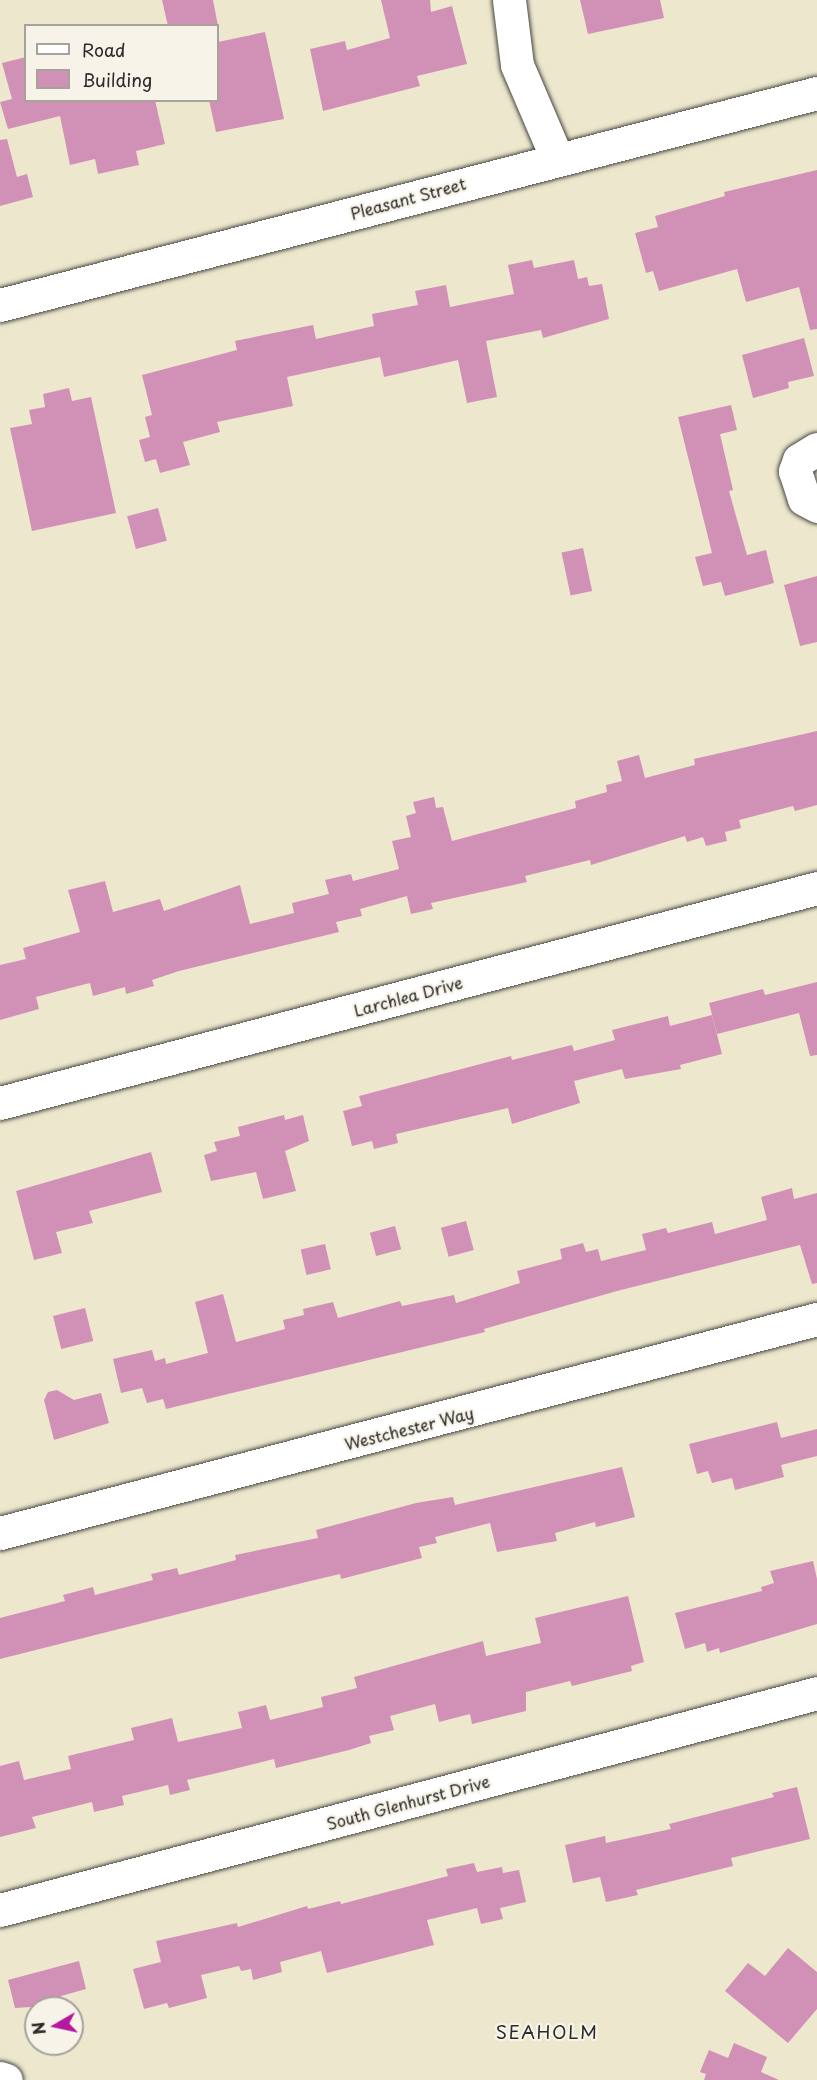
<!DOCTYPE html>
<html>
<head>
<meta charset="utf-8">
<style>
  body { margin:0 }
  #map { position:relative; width:817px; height:2080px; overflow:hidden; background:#ede7cd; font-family:"Playpen Sans",sans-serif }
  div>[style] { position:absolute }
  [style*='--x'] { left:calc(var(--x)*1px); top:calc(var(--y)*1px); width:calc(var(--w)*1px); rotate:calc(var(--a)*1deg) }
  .building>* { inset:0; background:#d191b7; transform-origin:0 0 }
  .roads { filter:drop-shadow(0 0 2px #484743) drop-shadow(0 0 2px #484743) }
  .minor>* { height:33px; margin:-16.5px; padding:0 16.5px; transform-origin:16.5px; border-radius:16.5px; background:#fff }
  span { translate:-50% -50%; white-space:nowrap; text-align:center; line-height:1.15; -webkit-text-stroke:4.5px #f7f3e8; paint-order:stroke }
  .street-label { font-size:16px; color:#2b2b2b }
  .neighbourhood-label { font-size:18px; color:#2b2b2b; letter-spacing:1.5px }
  .legend { position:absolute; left:24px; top:24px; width:195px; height:78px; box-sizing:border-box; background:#f7f3e8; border:2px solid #a5a39c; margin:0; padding:8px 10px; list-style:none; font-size:18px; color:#2b2b2b }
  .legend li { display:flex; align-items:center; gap:12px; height:30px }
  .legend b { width:30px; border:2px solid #a5a39c }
  .north { position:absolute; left:24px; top:1996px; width:60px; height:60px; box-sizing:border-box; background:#f7f3e8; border:2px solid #a5a39c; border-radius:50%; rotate:261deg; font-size:16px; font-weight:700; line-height:24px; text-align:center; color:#2b2b2b }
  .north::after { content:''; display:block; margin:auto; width:21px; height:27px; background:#b5179e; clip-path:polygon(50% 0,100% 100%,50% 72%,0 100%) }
</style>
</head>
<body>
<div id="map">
  <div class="building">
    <div style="clip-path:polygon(162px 0,213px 0,218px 26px,168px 26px)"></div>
    <div style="clip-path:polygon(381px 0,430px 0,431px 12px,452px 6px,467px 64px,417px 76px,420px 86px,323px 111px,310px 49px,345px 41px,347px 50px,390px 38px)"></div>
    <div style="clip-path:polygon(580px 0,660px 0,664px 18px,588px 34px)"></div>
    <div style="clip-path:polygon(265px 32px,284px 119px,216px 132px,209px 100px,218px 100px,218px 42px)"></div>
    <div style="clip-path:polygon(26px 57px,26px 100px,155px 100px,165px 144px,136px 151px,139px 165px,98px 174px,95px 159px,70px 165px,60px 116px,8px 129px,0 102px,12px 99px,2px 63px)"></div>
    <div style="clip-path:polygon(7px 139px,17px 177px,27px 174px,33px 197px,0 206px,0 140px)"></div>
    <div style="clip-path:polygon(817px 170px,817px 329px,810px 330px,799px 287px,746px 302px,737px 269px,659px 291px,653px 271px,646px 273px,635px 233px,658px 227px,655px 216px,725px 196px,724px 192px)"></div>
    <div style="clip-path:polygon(532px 260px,534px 268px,574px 260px,578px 279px,587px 277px,589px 286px,602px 284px,609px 319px,543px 338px,541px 330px,486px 341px,497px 397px,467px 403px,458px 360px,384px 377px,380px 357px,287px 377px,293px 406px,217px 422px,220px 432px,183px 442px,190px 465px,160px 473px,156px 459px,145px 462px,139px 440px,150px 437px,145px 417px,152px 415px,142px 375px,237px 350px,235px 341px,313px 325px,316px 339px,374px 326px,372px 314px,418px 305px,415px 291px,446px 285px,450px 307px,514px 294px,508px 265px)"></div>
    <div style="clip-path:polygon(804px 338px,814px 376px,788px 382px,789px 388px,753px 398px,742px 355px)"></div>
    <div style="clip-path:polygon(69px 388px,72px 401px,91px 397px,116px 513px,32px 531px,10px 428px,32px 424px,29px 410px,45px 407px,43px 394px)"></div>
    <div style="clip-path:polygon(731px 405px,737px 430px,720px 434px,733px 490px,729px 491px,747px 555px,766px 550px,774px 583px,725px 596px,721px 582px,703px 586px,695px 557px,712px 553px,678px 417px)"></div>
    <div style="left:158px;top:508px;width:34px;height:32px;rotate:75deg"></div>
    <div style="left:583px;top:548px;width:44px;height:22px;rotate:78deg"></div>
    <div style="clip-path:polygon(817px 576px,817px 642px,800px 646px,784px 585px)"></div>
    <div style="clip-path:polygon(817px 731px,817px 805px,795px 811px,793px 806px,739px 820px,741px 828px,725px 832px,727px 841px,706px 846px,703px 837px,687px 842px,685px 836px,591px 865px,590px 860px,525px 876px,527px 882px,431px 903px,433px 909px,411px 914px,407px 896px,360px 909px,362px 916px,336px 922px,339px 932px,179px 971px,152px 980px,154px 986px,126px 994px,125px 987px,93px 996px,90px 983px,70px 988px,36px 997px,39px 1009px,0 1020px,0 965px,26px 959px,23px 948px,80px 932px,68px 890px,105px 881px,113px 912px,160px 899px,164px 911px,240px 885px,250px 924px,294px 913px,292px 903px,329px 894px,325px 880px,351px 874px,353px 881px,399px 869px,392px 841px,411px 837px,406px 816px,416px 813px,413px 802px,434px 797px,436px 808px,443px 807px,452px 841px,576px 808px,575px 801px,607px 792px,606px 785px,622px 781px,617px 761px,639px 755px,645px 778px,695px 765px,694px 759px)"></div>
    <div style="clip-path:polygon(817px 982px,817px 1055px,810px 1056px,799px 1013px,717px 1034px,709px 1003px,763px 989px,765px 995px)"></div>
    <div style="clip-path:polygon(712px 1015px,722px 1054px,680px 1065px,681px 1069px,625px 1079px,622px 1069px,574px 1081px,580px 1103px,512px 1124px,508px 1108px,396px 1134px,398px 1143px,374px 1149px,372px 1141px,352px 1146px,343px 1111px,362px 1106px,359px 1096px,511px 1056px,512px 1060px,572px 1045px,574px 1051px,615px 1040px,612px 1030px,668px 1016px,670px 1026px)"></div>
    <div style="clip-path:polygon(284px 1115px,285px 1120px,303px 1115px,309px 1141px,285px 1151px,296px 1191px,263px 1199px,256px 1172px,211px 1181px,204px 1155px,217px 1151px,214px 1142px,240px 1136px,238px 1127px)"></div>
    <div style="clip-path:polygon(151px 1152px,162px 1192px,89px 1211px,93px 1223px,56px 1232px,62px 1253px,34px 1260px,16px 1191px)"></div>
    <div style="clip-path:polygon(792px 1188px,794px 1199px,817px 1193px,817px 1283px,812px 1284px,800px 1245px,617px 1291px,484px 1329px,485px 1332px,166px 1409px,163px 1399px,147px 1403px,142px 1388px,121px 1393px,113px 1359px,152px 1350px,155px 1361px,165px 1358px,166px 1364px,208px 1353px,195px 1302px,223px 1294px,236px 1342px,285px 1329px,283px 1320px,304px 1315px,303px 1309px,333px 1302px,338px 1318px,400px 1301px,402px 1306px,454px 1295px,456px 1303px,520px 1283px,517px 1271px,562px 1259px,560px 1249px,583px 1243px,586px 1252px,598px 1249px,601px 1261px,646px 1250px,642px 1234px,666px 1228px,668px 1233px,712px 1222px,715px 1234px,767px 1220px,761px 1197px)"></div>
    <div style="left:466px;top:1221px;width:30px;height:26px;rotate:75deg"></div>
    <div style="left:395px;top:1226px;width:24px;height:26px;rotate:75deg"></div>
    <div style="left:325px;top:1244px;width:26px;height:25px;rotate:77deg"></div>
    <div style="left:85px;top:1308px;width:34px;height:33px;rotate:76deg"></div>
    <div style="clip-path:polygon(57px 1390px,74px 1400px,101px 1393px,109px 1423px,54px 1440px,44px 1400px,48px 1392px)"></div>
    <div style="clip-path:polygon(777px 1422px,781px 1438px,817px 1429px,817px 1456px,781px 1465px,784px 1477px,735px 1490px,732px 1478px,712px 1483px,708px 1471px,697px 1474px,689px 1444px)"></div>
    <div style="clip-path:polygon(622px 1467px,635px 1517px,596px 1527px,595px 1522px,555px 1533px,557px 1541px,497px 1552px,490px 1523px,435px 1537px,437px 1543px,419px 1547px,422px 1558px,341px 1579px,340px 1574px,306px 1582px,0 1659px,0 1618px,65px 1601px,63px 1595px,93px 1587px,95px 1595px,153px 1580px,151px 1574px,177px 1568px,179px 1575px,236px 1560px,235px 1555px,318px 1538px,316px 1530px,416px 1503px,453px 1497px,455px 1505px)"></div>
    <div style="clip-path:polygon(813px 1561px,817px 1579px,817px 1624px,720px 1653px,719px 1648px,707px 1652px,705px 1643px,685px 1649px,675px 1613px,762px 1591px,761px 1587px,774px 1583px,770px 1571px)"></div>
    <div style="clip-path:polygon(628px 1596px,644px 1662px,631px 1666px,632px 1671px,572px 1686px,570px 1681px,526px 1692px,526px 1711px,472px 1724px,470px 1714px,439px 1722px,435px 1704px,390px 1716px,394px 1730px,369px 1736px,371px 1743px,349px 1750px,276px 1768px,274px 1759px,230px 1770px,187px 1780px,190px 1790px,170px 1795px,168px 1785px,122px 1796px,124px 1805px,94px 1812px,92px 1802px,32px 1817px,36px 1828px,0 1837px,0 1766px,19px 1761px,24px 1780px,71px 1769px,68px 1756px,134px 1740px,131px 1728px,172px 1718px,178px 1742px,242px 1728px,238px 1712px,266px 1705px,270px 1720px,323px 1707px,321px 1697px,357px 1688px,354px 1677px,483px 1641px,486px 1656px,541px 1643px,535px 1618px)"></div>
    <div style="clip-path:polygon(797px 1787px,810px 1839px,731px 1858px,733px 1866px,636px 1890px,638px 1895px,606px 1902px,600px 1877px,573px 1883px,565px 1845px,605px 1836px,606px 1843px,671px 1829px,669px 1824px,774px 1797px,772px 1793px)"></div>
    <div style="clip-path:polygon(474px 1863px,477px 1872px,502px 1867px,503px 1873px,519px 1870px,526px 1902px,500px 1908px,503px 1919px,481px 1924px,477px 1908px,427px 1920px,434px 1945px,327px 1973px,321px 1951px,280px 1962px,282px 1972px,253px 1980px,251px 1969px,241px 1971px,239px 1966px,201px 1975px,207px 1998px,169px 2008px,167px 2003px,144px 2009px,133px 1969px,161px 1962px,156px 1941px,237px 1923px,238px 1927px,307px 1906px,308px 1909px,340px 1901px,341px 1904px,448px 1876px,446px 1869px)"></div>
    <div style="clip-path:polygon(788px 1948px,817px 1972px,817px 2009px,788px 2043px,725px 1991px,748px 1963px,765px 1976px)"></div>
    <div style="clip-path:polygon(79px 1961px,86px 1989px,61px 1996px,63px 2005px,15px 2008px,8px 1980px)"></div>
    <div style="clip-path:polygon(734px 2043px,767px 2057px,761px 2072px,779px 2080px,704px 2080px,706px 2074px,700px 2072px,709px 2050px,728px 2058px)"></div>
  </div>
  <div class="roads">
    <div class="minor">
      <div style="--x:509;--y:0;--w:65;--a:83"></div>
      <div style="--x:517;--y:65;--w:102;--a:66.9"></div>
      <div style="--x:0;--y:305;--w:844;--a:-14.55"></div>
      <div style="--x:817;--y:449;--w:21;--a:149"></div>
      <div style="--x:799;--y:460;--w:12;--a:110"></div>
      <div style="--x:795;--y:471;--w:29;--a:72"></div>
      <div style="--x:804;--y:499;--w:15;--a:28"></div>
      <div style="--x:0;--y:1103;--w:845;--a:-14.74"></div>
      <div style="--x:0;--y:1533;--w:845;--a:-14.68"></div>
      <div style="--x:0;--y:1910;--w:845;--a:-14.87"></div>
      <div style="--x:0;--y:2078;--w:6;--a:18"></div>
    </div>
  </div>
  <div class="street-label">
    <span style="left:408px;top:198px;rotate:-15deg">Pleasant Street</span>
    <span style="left:408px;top:996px;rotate:-15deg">Larchlea Drive</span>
    <span style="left:409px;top:1428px;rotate:-14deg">Westchester Way</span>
    <span style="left:408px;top:1802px;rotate:-15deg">South Glenhurst Drive</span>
  </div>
  <div class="neighbourhood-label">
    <span style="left:547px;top:2032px">SEAHOLM</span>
  </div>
  <ul class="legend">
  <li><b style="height:8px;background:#fff"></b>Road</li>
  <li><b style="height:16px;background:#d191b7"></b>Building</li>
  </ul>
  <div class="north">N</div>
</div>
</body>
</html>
